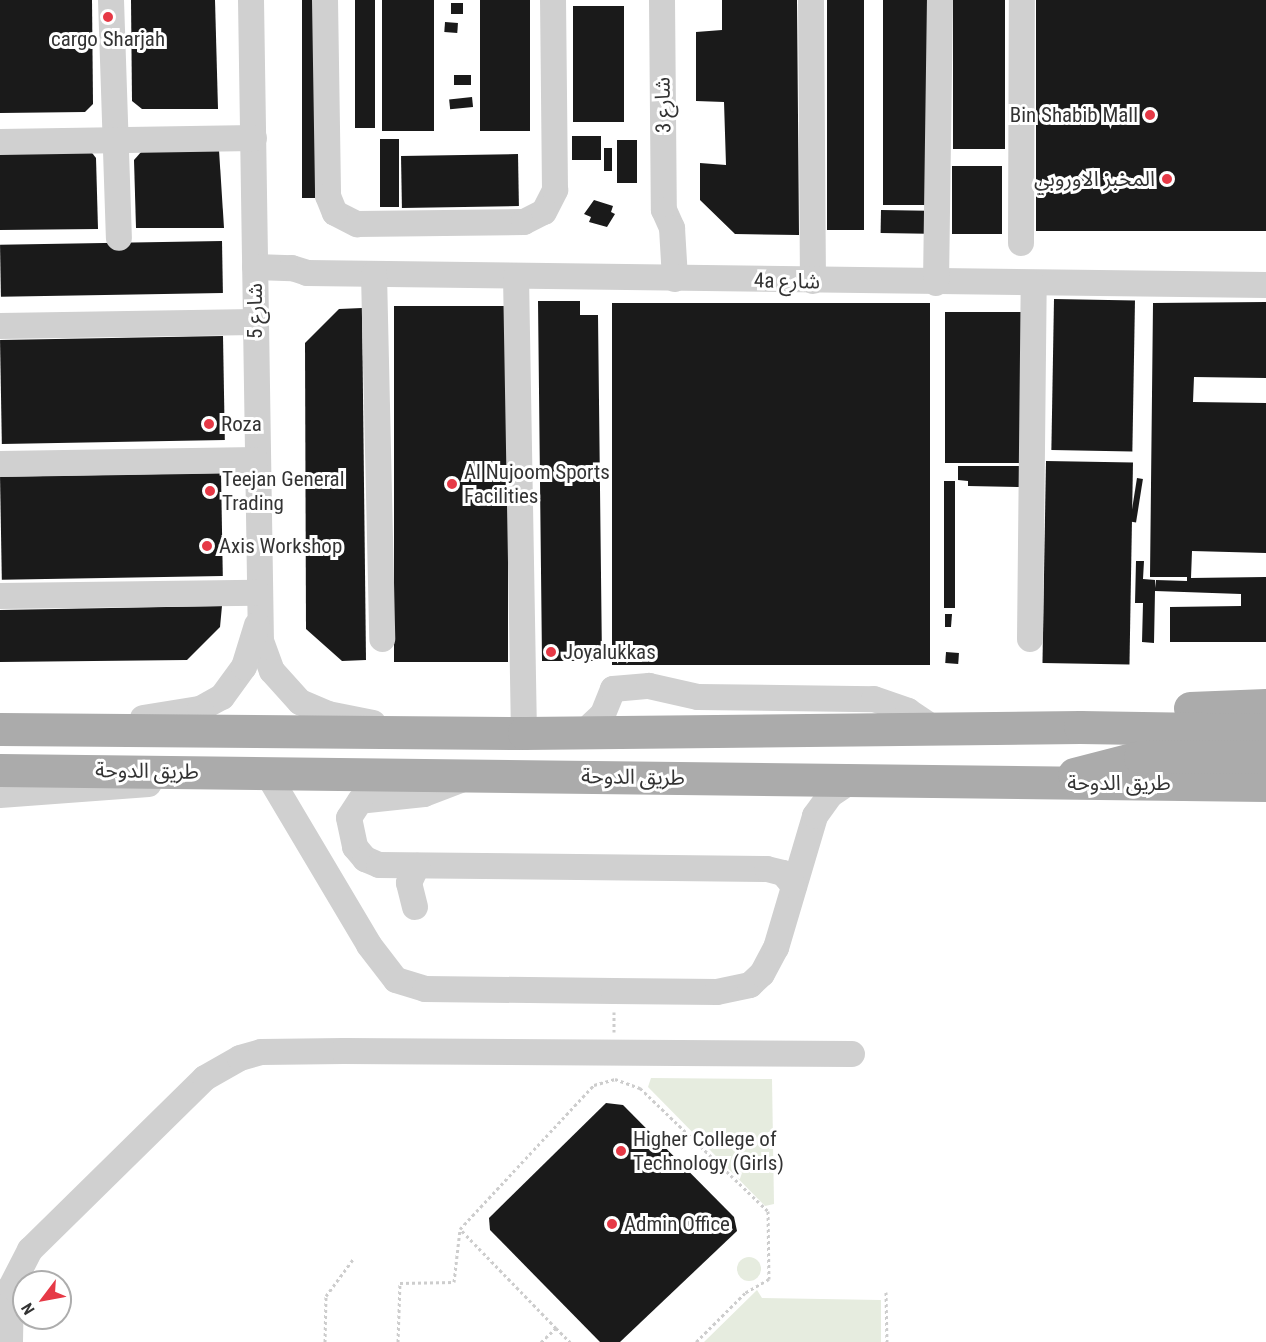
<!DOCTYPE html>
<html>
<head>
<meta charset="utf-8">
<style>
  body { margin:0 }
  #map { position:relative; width:1266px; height:1342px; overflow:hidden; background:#fff; font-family:"Roboto Condensed","Noto Sans Arabic",sans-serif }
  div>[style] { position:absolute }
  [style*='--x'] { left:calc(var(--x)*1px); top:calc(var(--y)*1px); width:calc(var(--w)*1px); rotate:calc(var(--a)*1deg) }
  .green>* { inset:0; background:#e6ecdf }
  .round { border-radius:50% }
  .building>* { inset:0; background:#1a1a1a; transform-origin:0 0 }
  .path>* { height:3px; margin-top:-1.5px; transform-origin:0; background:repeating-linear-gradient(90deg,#cdcdcd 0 3px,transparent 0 6px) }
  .minor>* { height:26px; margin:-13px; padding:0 13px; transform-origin:13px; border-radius:13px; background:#d0d0d0 }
  .major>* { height:33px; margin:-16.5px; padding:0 16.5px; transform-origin:16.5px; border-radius:16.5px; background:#ababab }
  .dots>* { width:16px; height:16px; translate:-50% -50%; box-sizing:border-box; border:3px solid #fff; border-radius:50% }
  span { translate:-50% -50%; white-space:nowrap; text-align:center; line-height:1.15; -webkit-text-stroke:6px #fff; paint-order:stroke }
  .poi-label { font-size:21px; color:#333 }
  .right { translate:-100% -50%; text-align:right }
  .left { translate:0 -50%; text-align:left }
  .street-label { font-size:21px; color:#333 }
  .north { position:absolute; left:12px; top:1270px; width:60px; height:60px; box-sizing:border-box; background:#fff; border:2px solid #adadad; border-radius:50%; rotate:238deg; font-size:16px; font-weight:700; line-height:24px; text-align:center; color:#333 }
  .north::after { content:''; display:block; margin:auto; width:21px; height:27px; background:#e63946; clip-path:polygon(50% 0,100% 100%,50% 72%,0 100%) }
</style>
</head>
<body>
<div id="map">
  <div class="green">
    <div style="clip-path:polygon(651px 1078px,772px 1079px,774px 1204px,765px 1206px,648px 1087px)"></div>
    <div class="round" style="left:737px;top:1257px;width:24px;height:24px"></div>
    <div style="clip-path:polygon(757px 1290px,762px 1298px,881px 1300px,881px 1342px,704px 1342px)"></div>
  </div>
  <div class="building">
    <div style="clip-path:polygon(0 0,92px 0,93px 104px,85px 112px,0 113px)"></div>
    <div style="clip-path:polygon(131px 0,215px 0,218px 109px,142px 109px,132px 101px)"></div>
    <div style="left:302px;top:0;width:16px;height:198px"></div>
    <div style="left:355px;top:0;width:20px;height:128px"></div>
    <div style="left:382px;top:0;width:52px;height:131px"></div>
    <div style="left:480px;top:0;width:50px;height:131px"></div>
    <div style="clip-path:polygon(722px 0,797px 0,799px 235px,735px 234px,700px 200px,700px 163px,726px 165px,724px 102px,696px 101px,696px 32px,722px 30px)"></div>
    <div style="left:827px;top:0;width:37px;height:230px"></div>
    <div style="left:883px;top:0;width:46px;height:205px"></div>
    <div style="left:953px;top:0;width:52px;height:149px"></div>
    <div style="left:1036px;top:0;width:230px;height:231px"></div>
    <div style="left:451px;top:3px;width:12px;height:11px"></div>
    <div style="left:573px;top:6px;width:51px;height:116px"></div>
    <div style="left:445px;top:22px;width:13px;height:10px;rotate:4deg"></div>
    <div style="left:454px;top:75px;width:17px;height:10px"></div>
    <div style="left:472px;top:97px;width:10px;height:23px;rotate:84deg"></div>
    <div style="left:601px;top:136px;width:24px;height:29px;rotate:90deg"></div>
    <div style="left:380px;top:139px;width:19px;height:68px"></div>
    <div style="left:617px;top:140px;width:20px;height:43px"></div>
    <div style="left:604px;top:148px;width:8px;height:23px"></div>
    <div style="clip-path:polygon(89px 149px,96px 158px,98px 229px,0 230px,0 152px)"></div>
    <div style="clip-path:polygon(219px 150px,224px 228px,136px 228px,134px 160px,142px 151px)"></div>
    <div style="left:518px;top:154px;width:52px;height:117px;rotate:89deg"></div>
    <div style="left:952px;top:166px;width:50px;height:68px"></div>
    <div style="clip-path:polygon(594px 200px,613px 206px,611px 212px,615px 214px,607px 227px,589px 222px,591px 217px,584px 214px)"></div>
    <div style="left:881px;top:210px;width:46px;height:23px;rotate:1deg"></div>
    <div style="left:222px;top:241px;width:52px;height:222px;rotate:89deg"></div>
    <div style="left:1054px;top:299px;width:81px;height:151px;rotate:1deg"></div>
    <div style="clip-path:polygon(538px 301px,580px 301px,580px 315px,598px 315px,602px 661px,542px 661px)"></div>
    <div style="clip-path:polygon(1266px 302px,1266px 378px,1194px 377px,1193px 402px,1266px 403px,1266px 553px,1192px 551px,1191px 578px,1266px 577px,1266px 642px,1170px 642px,1170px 607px,1241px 606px,1241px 594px,1155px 591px,1154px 643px,1142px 642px,1143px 603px,1135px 603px,1136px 561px,1144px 561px,1143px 579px,1155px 580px,1155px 588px,1156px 580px,1187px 581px,1187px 577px,1150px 577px,1153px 303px)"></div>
    <div style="left:612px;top:303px;width:318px;height:362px"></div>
    <div style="left:508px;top:306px;width:356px;height:114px;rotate:90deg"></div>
    <div style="clip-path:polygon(362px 308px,366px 660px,342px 661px,306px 629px,305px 343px,339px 309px)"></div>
    <div style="left:945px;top:312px;width:79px;height:151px"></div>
    <div style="left:223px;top:336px;width:104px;height:223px;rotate:89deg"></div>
    <div style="left:1046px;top:461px;width:87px;height:202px;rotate:1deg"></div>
    <div style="clip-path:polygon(958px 466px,1019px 466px,1019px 487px,968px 486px,968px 481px,958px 480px)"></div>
    <div style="left:221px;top:473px;width:103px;height:221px;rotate:89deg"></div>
    <div style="left:1137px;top:478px;width:6px;height:44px;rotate:9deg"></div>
    <div style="left:944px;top:481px;width:11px;height:127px"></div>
    <div style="clip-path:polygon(222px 606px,220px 627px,187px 660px,0 662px,0 610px)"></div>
    <div style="clip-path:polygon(945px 614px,952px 614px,951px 627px,945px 627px)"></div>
    <div style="left:946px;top:652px;width:13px;height:11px;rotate:4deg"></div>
    <div style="clip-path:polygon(606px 1103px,623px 1105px,734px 1217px,737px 1231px,620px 1342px,600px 1342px,490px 1230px,489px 1218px)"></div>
  </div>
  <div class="path">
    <div style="--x:614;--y:1012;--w:20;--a:90"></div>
    <div style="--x:886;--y:1292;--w:50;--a:88.9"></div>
    <div style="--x:556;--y:1328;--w:20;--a:45"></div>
    <div style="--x:325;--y:1342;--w:46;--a:-88.8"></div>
    <div style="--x:326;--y:1296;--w:47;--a:-53.6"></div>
    <div style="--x:398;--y:1342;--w:59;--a:-88.1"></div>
    <div style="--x:400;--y:1283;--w:54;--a:-1.1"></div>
    <div style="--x:454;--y:1282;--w:53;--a:-83.5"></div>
    <div style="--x:541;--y:1342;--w:21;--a:-43"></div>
    <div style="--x:556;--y:1328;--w:138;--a:-134.1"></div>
    <div style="--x:460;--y:1229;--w:197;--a:-47.1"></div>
    <div style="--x:594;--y:1085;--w:22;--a:-16"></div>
    <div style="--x:615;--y:1079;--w:27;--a:20"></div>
    <div style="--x:640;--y:1088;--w:178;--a:43.9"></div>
    <div style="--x:768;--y:1211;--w:68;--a:89.2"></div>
    <div style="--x:769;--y:1279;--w:28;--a:150"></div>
    <div style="--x:745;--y:1293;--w:69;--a:135"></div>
  </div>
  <div class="minor">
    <div style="--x:111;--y:0;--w:238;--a:88.1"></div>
    <div style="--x:251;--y:0;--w:641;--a:89.11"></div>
    <div style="--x:261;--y:641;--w:32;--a:70"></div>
    <div style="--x:272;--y:671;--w:42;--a:47.9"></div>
    <div style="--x:300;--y:702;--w:30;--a:23"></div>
    <div style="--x:328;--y:714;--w:46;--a:11.3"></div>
    <div style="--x:325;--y:0;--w:196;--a:89.1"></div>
    <div style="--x:328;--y:196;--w:18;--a:68"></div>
    <div style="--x:335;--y:213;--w:25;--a:27"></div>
    <div style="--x:357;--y:224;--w:167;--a:-0.7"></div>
    <div style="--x:524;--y:222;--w:22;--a:-27"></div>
    <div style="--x:544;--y:212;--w:25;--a:-63"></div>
    <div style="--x:555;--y:190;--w:190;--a:-90.6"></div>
    <div style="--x:662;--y:0;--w:210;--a:89.5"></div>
    <div style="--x:664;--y:210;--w:20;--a:66"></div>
    <div style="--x:672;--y:228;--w:51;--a:86.6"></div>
    <div style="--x:811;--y:0;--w:281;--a:89.6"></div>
    <div style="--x:0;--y:142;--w:254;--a:-0.9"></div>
    <div style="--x:1021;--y:243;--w:243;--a:-89.8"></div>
    <div style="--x:255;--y:267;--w:37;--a:2"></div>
    <div style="--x:292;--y:268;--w:16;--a:18"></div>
    <div style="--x:307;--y:273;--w:959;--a:0.72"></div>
    <div style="--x:374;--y:274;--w:365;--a:88.7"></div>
    <div style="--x:516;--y:276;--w:457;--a:89"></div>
    <div style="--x:936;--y:283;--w:283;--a:-89.2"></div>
    <div style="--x:0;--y:326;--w:255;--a:-0.9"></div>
    <div style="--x:0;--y:464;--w:256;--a:-0.9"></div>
    <div style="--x:0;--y:596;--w:258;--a:-0.7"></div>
    <div style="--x:1030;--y:639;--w:354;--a:-89.4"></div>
    <div style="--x:143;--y:718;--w:58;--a:-9"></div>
    <div style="--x:200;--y:709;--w:25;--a:-29"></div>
    <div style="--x:222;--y:697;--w:37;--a:-54"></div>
    <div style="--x:244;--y:667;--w:44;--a:-72.8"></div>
    <div style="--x:584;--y:732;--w:26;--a:-43"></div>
    <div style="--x:603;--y:714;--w:27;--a:-68"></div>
    <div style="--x:613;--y:689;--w:36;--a:-5"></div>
    <div style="--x:649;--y:686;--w:50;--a:12.7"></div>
    <div style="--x:698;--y:697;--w:176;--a:0.7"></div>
    <div style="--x:874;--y:699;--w:36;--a:19"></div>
    <div style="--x:908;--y:711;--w:36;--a:34"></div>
    <div style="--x:267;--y:773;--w:200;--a:59.3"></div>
    <div style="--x:369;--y:945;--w:44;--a:52.4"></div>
    <div style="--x:396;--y:980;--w:30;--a:17"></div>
    <div style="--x:425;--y:989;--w:189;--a:0.6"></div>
    <div style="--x:614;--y:991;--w:103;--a:0.6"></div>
    <div style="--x:717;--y:992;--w:34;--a:-12"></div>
    <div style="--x:750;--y:985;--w:16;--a:-43"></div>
    <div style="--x:762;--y:974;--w:30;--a:-62"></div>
    <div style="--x:776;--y:948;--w:138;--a:-73.5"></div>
    <div style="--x:815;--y:816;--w:26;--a:-54"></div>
    <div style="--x:830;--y:795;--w:27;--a:-34"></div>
    <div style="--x:463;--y:779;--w:42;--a:159"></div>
    <div style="--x:424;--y:794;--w:64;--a:173.8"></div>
    <div style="--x:360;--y:801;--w:20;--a:123"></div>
    <div style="--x:349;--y:818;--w:30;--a:78"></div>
    <div style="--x:355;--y:847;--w:16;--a:50"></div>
    <div style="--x:365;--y:859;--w:15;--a:23"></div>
    <div style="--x:379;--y:865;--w:388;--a:0.6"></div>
    <div style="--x:767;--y:869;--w:16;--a:14"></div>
    <div style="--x:783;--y:873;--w:17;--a:50"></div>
    <div style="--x:0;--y:795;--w:149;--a:-4.2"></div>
    <div style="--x:415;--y:907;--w:25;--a:-104"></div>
    <div style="--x:409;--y:883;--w:19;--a:-65"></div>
    <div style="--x:10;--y:1342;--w:55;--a:-89"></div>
    <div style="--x:11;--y:1287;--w:42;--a:-62.8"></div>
    <div style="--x:30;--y:1250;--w:245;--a:-44.5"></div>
    <div style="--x:205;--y:1078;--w:40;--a:-29.7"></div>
    <div style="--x:240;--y:1058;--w:22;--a:-16"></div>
    <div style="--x:261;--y:1052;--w:83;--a:-0.7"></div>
    <div style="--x:344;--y:1051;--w:508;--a:0.34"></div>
  </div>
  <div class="major">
    <div style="--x:1190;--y:708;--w:76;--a:-2.3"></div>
    <div style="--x:0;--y:729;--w:524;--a:0.44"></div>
    <div style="--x:524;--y:733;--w:556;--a:-0.62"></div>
    <div style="--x:1080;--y:727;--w:186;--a:0.9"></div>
    <div style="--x:0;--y:770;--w:1266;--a:0.68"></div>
    <div style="--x:1074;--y:774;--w:68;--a:-14.4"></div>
    <div style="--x:1140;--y:757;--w:126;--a:-0.5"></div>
  </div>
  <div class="dots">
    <div style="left:108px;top:17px;background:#e63946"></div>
    <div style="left:1150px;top:115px;background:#e63946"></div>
    <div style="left:1167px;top:179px;background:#e63946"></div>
    <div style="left:209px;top:424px;background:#e63946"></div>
    <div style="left:452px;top:484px;background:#e63946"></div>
    <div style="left:210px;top:491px;background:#e63946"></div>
    <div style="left:207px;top:546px;background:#e63946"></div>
    <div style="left:551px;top:652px;background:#e63946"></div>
    <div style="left:621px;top:1151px;background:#e63946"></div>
    <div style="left:612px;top:1224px;background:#e63946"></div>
  </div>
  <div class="poi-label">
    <span style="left:108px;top:39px">cargo Sharjah</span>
    <span class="right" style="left:1138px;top:115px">Bin Shabib Mall</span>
    <span class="right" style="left:1155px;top:179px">المخبز الاوروبي</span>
    <span class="left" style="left:221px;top:424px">Roza</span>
    <span class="left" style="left:464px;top:484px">Al Nujoom Sports<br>Facilities</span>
    <span class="left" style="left:222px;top:491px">Teejan General<br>Trading</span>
    <span class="left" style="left:219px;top:546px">Axis Workshop</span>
    <span class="left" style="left:563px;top:652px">Joyalukkas</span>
    <span class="left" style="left:633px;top:1151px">Higher College of<br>Technology (Girls)</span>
    <span class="left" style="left:624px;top:1224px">Admin Office</span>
  </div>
  <div class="street-label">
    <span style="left:663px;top:105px;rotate:-91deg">شارع 3</span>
    <span style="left:787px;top:281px;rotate:1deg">4a شارع</span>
    <span style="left:255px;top:311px;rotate:-90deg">شارع 5</span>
    <span style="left:147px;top:771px;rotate:1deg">طريق الدوحة</span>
    <span style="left:633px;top:777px;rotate:1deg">طريق الدوحة</span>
    <span style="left:1119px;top:783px">طريق الدوحة</span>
  </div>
  <div class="north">N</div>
</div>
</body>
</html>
